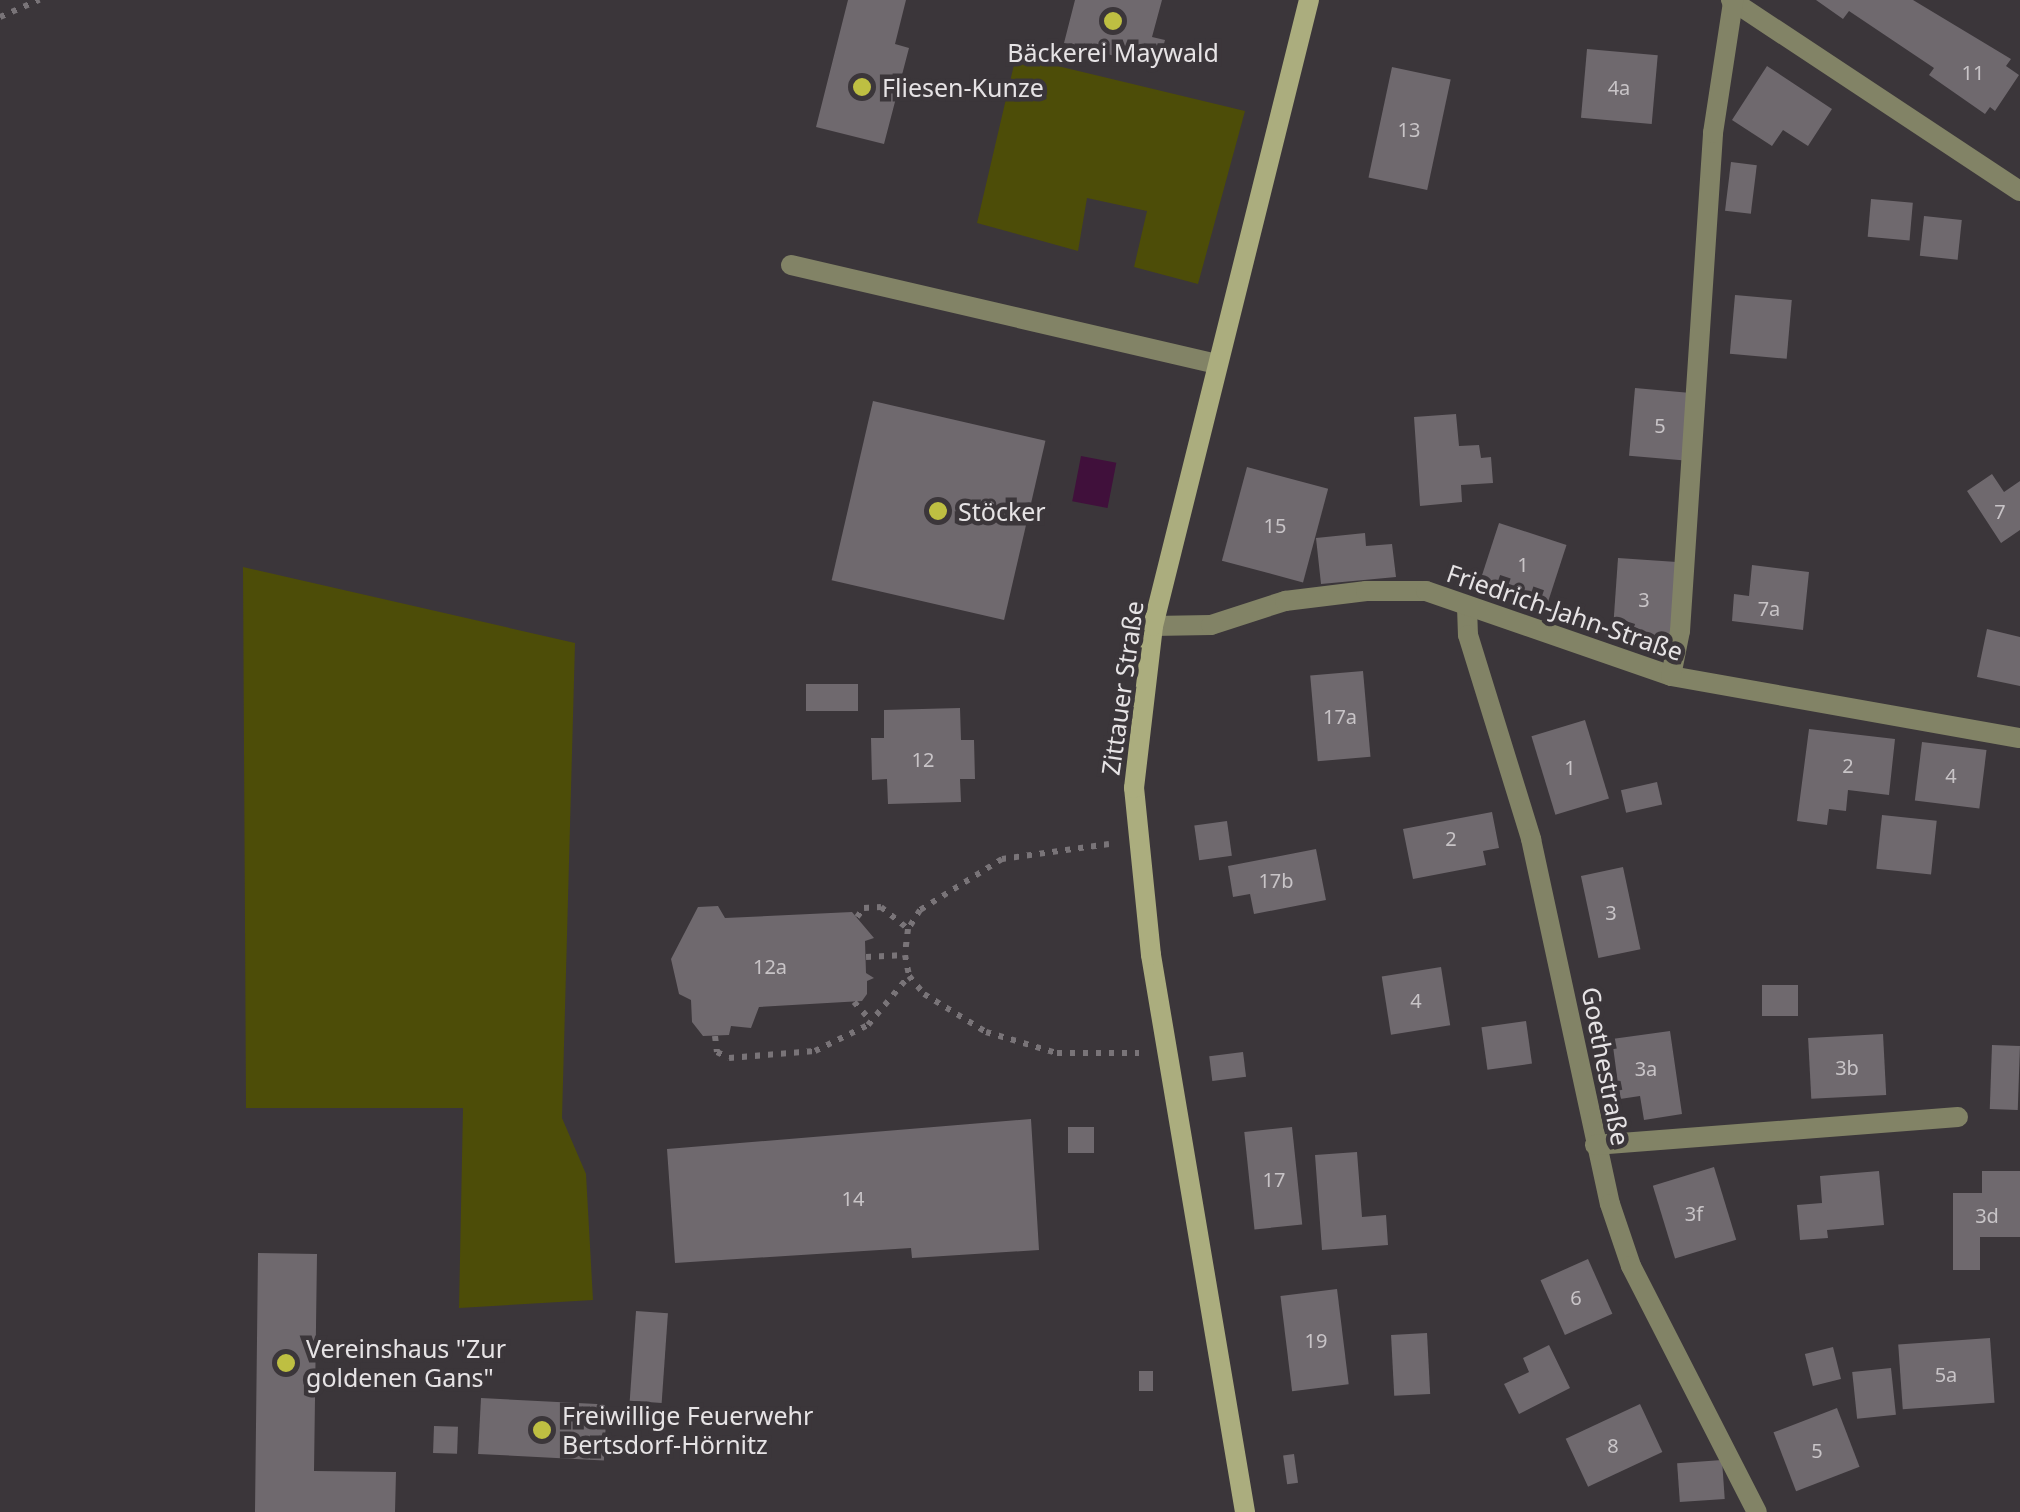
<!DOCTYPE html>
<html>
<head>
<meta charset="utf-8">
<style>
  body { margin:0 }
  #map { position:relative; width:2020px; height:1512px; overflow:hidden; background:#3b363a; font-family:"Noto Sans",sans-serif }
  div>[style] { position:absolute }
  [style*='--x'] { left:calc(var(--x)*1px); top:calc(var(--y)*1px); width:calc(var(--w)*1px); rotate:calc(var(--a)*1deg) }
  .green>* { inset:0; background:#4d4d08 }
  .water>* { inset:0; background:#40103b; transform-origin:0 0 }
  .building>* { inset:0; background:#6f696e; transform-origin:0 0 }
  .path>* { height:6px; margin-top:-3px; transform-origin:0; background:repeating-linear-gradient(90deg,#797478 0 5px,transparent 0 13px) }
  .service>* { height:20px; margin:-10px; padding:0 10px; transform-origin:10px; border-radius:10px; background:#828366 }
  .minor>* { height:20px; margin:-10px; padding:0 10px; transform-origin:10px; border-radius:10px; background:#828366 }
  .secondary>* { height:20px; margin:-10px; padding:0 10px; transform-origin:10px; border-radius:10px; background:#abad7e }
  .dots>* { width:28px; height:28px; translate:-50% -50%; box-sizing:border-box; border:5px solid #3b363a; border-radius:50% }
  span { translate:-50% -50%; white-space:nowrap; text-align:center; line-height:1.15; -webkit-text-stroke:9px #3b363a; paint-order:stroke }
  .number-label { font-size:20px; color:#c8c4c7 }
  .number-label span { -webkit-text-stroke-width:0 }
  .poi-label { font-size:25px; color:#e6e3e5 }
  .left { translate:0 -50%; text-align:left }
  .street-label { font-size:25px; color:#e6e3e5 }
</style>
</head>
<body>
<div id="map">
  <div class="green">
    <div style="clip-path:polygon(1016px 56px,1245px 111px,1198px 284px,1134px 267px,1147px 211px,1087px 198px,1078px 251px,977px 223px)"></div>
    <div style="clip-path:polygon(243px 567px,575px 643px,562px 1118px,586px 1174px,593px 1300px,459px 1308px,463px 1108px,246px 1108px)"></div>
  </div>
  <div class="water">
    <div style="left:1081px;top:456px;width:36px;height:46px;rotate:11deg"></div>
  </div>
  <div class="building">
    <div style="clip-path:polygon(848px 0,906px 0,895px 44px,909px 48px,884px 144px,816px 127px)"></div>
    <div style="clip-path:polygon(1075px 0,1162px 0,1152px 37px,1165px 40px,1158px 67px,1064px 43px)"></div>
    <div style="clip-path:polygon(1816px 0,1913px 0,2011px 59px,2006px 66px,2019px 75px,1995px 111px,1990px 107px,1985px 114px,1929px 75px,1934px 68px,1849px 11px,1843px 19px)"></div>
    <div style="left:1587px;top:49px;width:71px;height:69px;rotate:5deg"></div>
    <div style="clip-path:polygon(1767px 66px,1832px 109px,1808px 146px,1783px 130px,1772px 146px,1732px 120px)"></div>
    <div style="left:1392px;top:67px;width:60px;height:113px;rotate:12deg"></div>
    <div style="left:1731px;top:162px;width:26px;height:49px;rotate:7deg"></div>
    <div style="left:1871px;top:199px;width:42px;height:38px;rotate:5deg"></div>
    <div style="left:1924px;top:216px;width:38px;height:40px;rotate:6deg"></div>
    <div style="left:1735px;top:295px;width:57px;height:59px;rotate:5deg"></div>
    <div style="left:1635px;top:388px;width:56px;height:68px;rotate:5deg"></div>
    <div style="left:873px;top:401px;width:177px;height:184px;rotate:13deg"></div>
    <div style="clip-path:polygon(1456px 414px,1459px 446px,1479px 445px,1481px 458px,1491px 457px,1493px 483px,1461px 485px,1462px 502px,1420px 506px,1414px 417px)"></div>
    <div style="left:1247px;top:467px;width:84px;height:97px;rotate:15deg"></div>
    <div style="clip-path:polygon(1992px 474px,2004px 492px,2020px 481px,2020px 530px,2001px 543px,1967px 491px)"></div>
    <div style="left:1499px;top:523px;width:71px;height:64px;rotate:18deg"></div>
    <div style="clip-path:polygon(1365px 533px,1366px 546px,1392px 544px,1396px 577px,1321px 584px,1316px 538px)"></div>
    <div style="left:1618px;top:558px;width:59px;height:77px;rotate:4deg"></div>
    <div style="clip-path:polygon(1752px 565px,1809px 572px,1803px 630px,1732px 621px,1734px 594px,1749px 596px)"></div>
    <div style="clip-path:polygon(1987px 629px,2020px 637px,2020px 686px,1977px 677px)"></div>
    <div style="left:1363px;top:671px;width:86px;height:53px;rotate:85deg"></div>
    <div style="left:858px;top:684px;width:27px;height:52px;rotate:90deg"></div>
    <div style="clip-path:polygon(960px 708px,961px 740px,974px 740px,975px 779px,960px 779px,961px 802px,888px 804px,887px 779px,872px 780px,871px 738px,884px 738px,884px 710px)"></div>
    <div style="left:1585px;top:720px;width:82px;height:56px;rotate:73deg"></div>
    <div style="clip-path:polygon(1809px 729px,1895px 739px,1889px 795px,1848px 790px,1846px 811px,1829px 809px,1827px 825px,1797px 821px)"></div>
    <div style="left:1922px;top:742px;width:65px;height:59px;rotate:7deg"></div>
    <div style="left:1657px;top:782px;width:23px;height:37px;rotate:77deg"></div>
    <div style="clip-path:polygon(1492px 812px,1499px 848px,1483px 851px,1486px 865px,1413px 879px,1403px 829px)"></div>
    <div style="left:1882px;top:815px;width:55px;height:54px;rotate:6deg"></div>
    <div style="left:1227px;top:821px;width:35px;height:33px;rotate:82deg"></div>
    <div style="clip-path:polygon(1316px 849px,1326px 900px,1254px 914px,1250px 894px,1233px 897px,1228px 866px)"></div>
    <div style="left:1623px;top:867px;width:84px;height:43px;rotate:78deg"></div>
    <div style="clip-path:polygon(718px 906px,725px 918px,852px 912px,874px 938px,865px 941px,866px 973px,874px 978px,867px 981px,867px 994px,862px 1001px,759px 1007px,751px 1028px,731px 1026px,729px 1035px,703px 1036px,692px 1022px,691px 1000px,679px 994px,671px 959px,698px 907px)"></div>
    <div style="left:1441px;top:967px;width:59px;height:60px;rotate:81deg"></div>
    <div style="left:1762px;top:985px;width:36px;height:31px"></div>
    <div style="left:1526px;top:1021px;width:43px;height:45px;rotate:82deg"></div>
    <div style="clip-path:polygon(1670px 1031px,1682px 1114px,1644px 1120px,1640px 1096px,1620px 1099px,1612px 1039px)"></div>
    <div style="left:1883px;top:1034px;width:61px;height:75px;rotate:87deg"></div>
    <div style="left:1992px;top:1045px;width:28px;height:64px;rotate:2deg"></div>
    <div style="left:1243px;top:1052px;width:25px;height:34px;rotate:83deg"></div>
    <div style="clip-path:polygon(1031px 1119px,1039px 1250px,912px 1258px,911px 1248px,675px 1263px,667px 1149px)"></div>
    <div style="left:1068px;top:1127px;width:26px;height:26px"></div>
    <div style="left:1292px;top:1127px;width:98px;height:48px;rotate:84deg"></div>
    <div style="clip-path:polygon(1357px 1152px,1362px 1217px,1386px 1215px,1388px 1245px,1322px 1250px,1315px 1155px)"></div>
    <div style="left:1714px;top:1167px;width:76px;height:64px;rotate:73deg"></div>
    <div style="clip-path:polygon(1879px 1171px,1884px 1225px,1827px 1230px,1828px 1238px,1800px 1240px,1797px 1205px,1822px 1203px,1820px 1176px)"></div>
    <div style="clip-path:polygon(1982px 1171px,2020px 1171px,2020px 1237px,1980px 1237px,1980px 1270px,1953px 1270px,1953px 1193px,1982px 1193px)"></div>
    <div style="clip-path:polygon(258px 1253px,317px 1254px,314px 1471px,396px 1472px,395px 1512px,255px 1512px)"></div>
    <div style="left:1588px;top:1259px;width:60px;height:52px;rotate:66deg"></div>
    <div style="left:1337px;top:1289px;width:96px;height:57px;rotate:83deg"></div>
    <div style="left:636px;top:1311px;width:32px;height:90px;rotate:4deg"></div>
    <div style="left:1427px;top:1333px;width:61px;height:36px;rotate:87deg"></div>
    <div style="left:1990px;top:1338px;width:65px;height:92px;rotate:86deg"></div>
    <div style="clip-path:polygon(1549px 1345px,1570px 1388px,1519px 1414px,1504px 1384px,1529px 1372px,1523px 1358px)"></div>
    <div style="left:1833px;top:1347px;width:33px;height:29px;rotate:76deg"></div>
    <div style="left:1891px;top:1368px;width:47px;height:39px;rotate:84deg"></div>
    <div style="left:1139px;top:1371px;width:14px;height:20px"></div>
    <div style="left:481px;top:1398px;width:126px;height:56px;rotate:3deg"></div>
    <div style="left:1640px;top:1404px;width:53px;height:82px;rotate:65deg"></div>
    <div style="left:1837px;top:1408px;width:63px;height:68px;rotate:69deg"></div>
    <div style="left:434px;top:1426px;width:24px;height:27px;rotate:2deg"></div>
    <div style="left:1294px;top:1454px;width:29px;height:11px;rotate:82deg"></div>
    <div style="left:1722px;top:1460px;width:39px;height:45px;rotate:86deg"></div>
  </div>
  <div class="path">
    <div style="--x:0;--y:17;--w:43;--a:-23.6"></div>
    <div style="--x:1109;--y:844;--w:108;--a:172"></div>
    <div style="--x:1002;--y:859;--w:97;--a:148.1"></div>
    <div style="--x:920;--y:910;--w:22;--a:122"></div>
    <div style="--x:908;--y:929;--w:26;--a:97"></div>
    <div style="--x:905;--y:955;--w:21;--a:79"></div>
    <div style="--x:909;--y:976;--w:23;--a:50"></div>
    <div style="--x:924;--y:994;--w:73;--a:31.5"></div>
    <div style="--x:986;--y:1032;--w:74;--a:16.5"></div>
    <div style="--x:1057;--y:1053;--w:82;--a:0"></div>
    <div style="--x:857;--y:917;--w:11;--a:-52"></div>
    <div style="--x:864;--y:908;--w:17;--a:-3"></div>
    <div style="--x:881;--y:907;--w:35;--a:39"></div>
    <div style="--x:866;--y:957;--w:39;--a:-3"></div>
    <div style="--x:854;--y:1002;--w:25;--a:48"></div>
    <div style="--x:715;--y:1036;--w:16;--a:83"></div>
    <div style="--x:717;--y:1052;--w:13;--a:27"></div>
    <div style="--x:729;--y:1058;--w:86;--a:-4.7"></div>
    <div style="--x:815;--y:1051;--w:59;--a:-26.1"></div>
    <div style="--x:868;--y:1025;--w:64;--a:-50.1"></div>
  </div>
  <div class="service">
    <div style="--x:791;--y:265;--w:435;--a:13.1"></div>
  </div>
  <div class="minor">
    <div style="--x:1731;--y:0;--w:346;--a:33.5"></div>
    <div style="--x:1467;--y:607;--w:28;--a:88"></div>
    <div style="--x:1468;--y:635;--w:214;--a:72.8"></div>
    <div style="--x:1531;--y:839;--w:373;--a:77.8"></div>
    <div style="--x:1610;--y:1204;--w:65;--a:71.3"></div>
    <div style="--x:1631;--y:1266;--w:276;--a:62.9"></div>
    <div style="--x:1153;--y:626;--w:58;--a:-1"></div>
    <div style="--x:1211;--y:625;--w:78;--a:-18"></div>
    <div style="--x:1285;--y:601;--w:82;--a:-7"></div>
    <div style="--x:1366;--y:591;--w:60;--a:0"></div>
    <div style="--x:1426;--y:591;--w:259;--a:19.1"></div>
    <div style="--x:1671;--y:676;--w:354;--a:10.1"></div>
    <div style="--x:1671;--y:676;--w:46;--a:-78.7"></div>
    <div style="--x:1680;--y:631;--w:499;--a:-86.2"></div>
    <div style="--x:1713;--y:133;--w:133;--a:-81.3"></div>
    <div style="--x:1595;--y:1145;--w:364;--a:-4.4"></div>
  </div>
  <div class="secondary">
    <div style="--x:1245;--y:1512;--w:565;--a:-99.58"></div>
    <div style="--x:1151;--y:955;--w:168;--a:-95.8"></div>
    <div style="--x:1134;--y:788;--w:163;--a:-83.3"></div>
    <div style="--x:1153;--y:626;--w:645;--a:-76.01"></div>
  </div>
  <div class="dots">
    <div style="left:1113px;top:21px;background:#bebf42"></div>
    <div style="left:862px;top:87px;background:#bebf42"></div>
    <div style="left:938px;top:511px;background:#bebf42"></div>
    <div style="left:286px;top:1363px;background:#bebf42"></div>
    <div style="left:542px;top:1430px;background:#bebf42"></div>
  </div>
  <div class="number-label">
    <span style="left:1973px;top:72px">11</span>
    <span style="left:1619px;top:87px">4a</span>
    <span style="left:1409px;top:129px">13</span>
    <span style="left:1660px;top:425px">5</span>
    <span style="left:2000px;top:511px">7</span>
    <span style="left:1275px;top:525px">15</span>
    <span style="left:1523px;top:564px">1</span>
    <span style="left:1644px;top:599px">3</span>
    <span style="left:1769px;top:608px">7a</span>
    <span style="left:1340px;top:716px">17a</span>
    <span style="left:923px;top:759px">12</span>
    <span style="left:1848px;top:765px">2</span>
    <span style="left:1570px;top:767px">1</span>
    <span style="left:1951px;top:775px">4</span>
    <span style="left:1451px;top:838px">2</span>
    <span style="left:1276px;top:880px">17b</span>
    <span style="left:1611px;top:912px">3</span>
    <span style="left:770px;top:966px">12a</span>
    <span style="left:1416px;top:1000px">4</span>
    <span style="left:1847px;top:1067px">3b</span>
    <span style="left:1646px;top:1068px">3a</span>
    <span style="left:1274px;top:1179px">17</span>
    <span style="left:853px;top:1198px">14</span>
    <span style="left:1694px;top:1213px">3f</span>
    <span style="left:1987px;top:1215px">3d</span>
    <span style="left:1576px;top:1297px">6</span>
    <span style="left:1316px;top:1340px">19</span>
    <span style="left:1946px;top:1374px">5a</span>
    <span style="left:1613px;top:1445px">8</span>
    <span style="left:1817px;top:1450px">5</span>
  </div>
  <div class="poi-label">
    <span style="left:1113px;top:52px">Bäckerei Maywald</span>
    <span class="left" style="left:882px;top:87px">Fliesen-Kunze</span>
    <span class="left" style="left:958px;top:511px">Stöcker</span>
    <span class="left" style="left:306px;top:1363px">Vereinshaus "Zur<br>goldenen Gans"</span>
    <span class="left" style="left:562px;top:1430px">Freiwillige Feuerwehr<br>Bertsdorf-Hörnitz</span>
  </div>
  <div class="street-label">
    <span style="left:1565px;top:612px;rotate:19deg">Friedrich-Jahn-Straße</span>
    <span style="left:1122px;top:688px;rotate:-82deg">Zittauer Straße</span>
    <span style="left:1606px;top:1066px;rotate:79deg">Goethestraße</span>
  </div>
</div>
</body>
</html>
